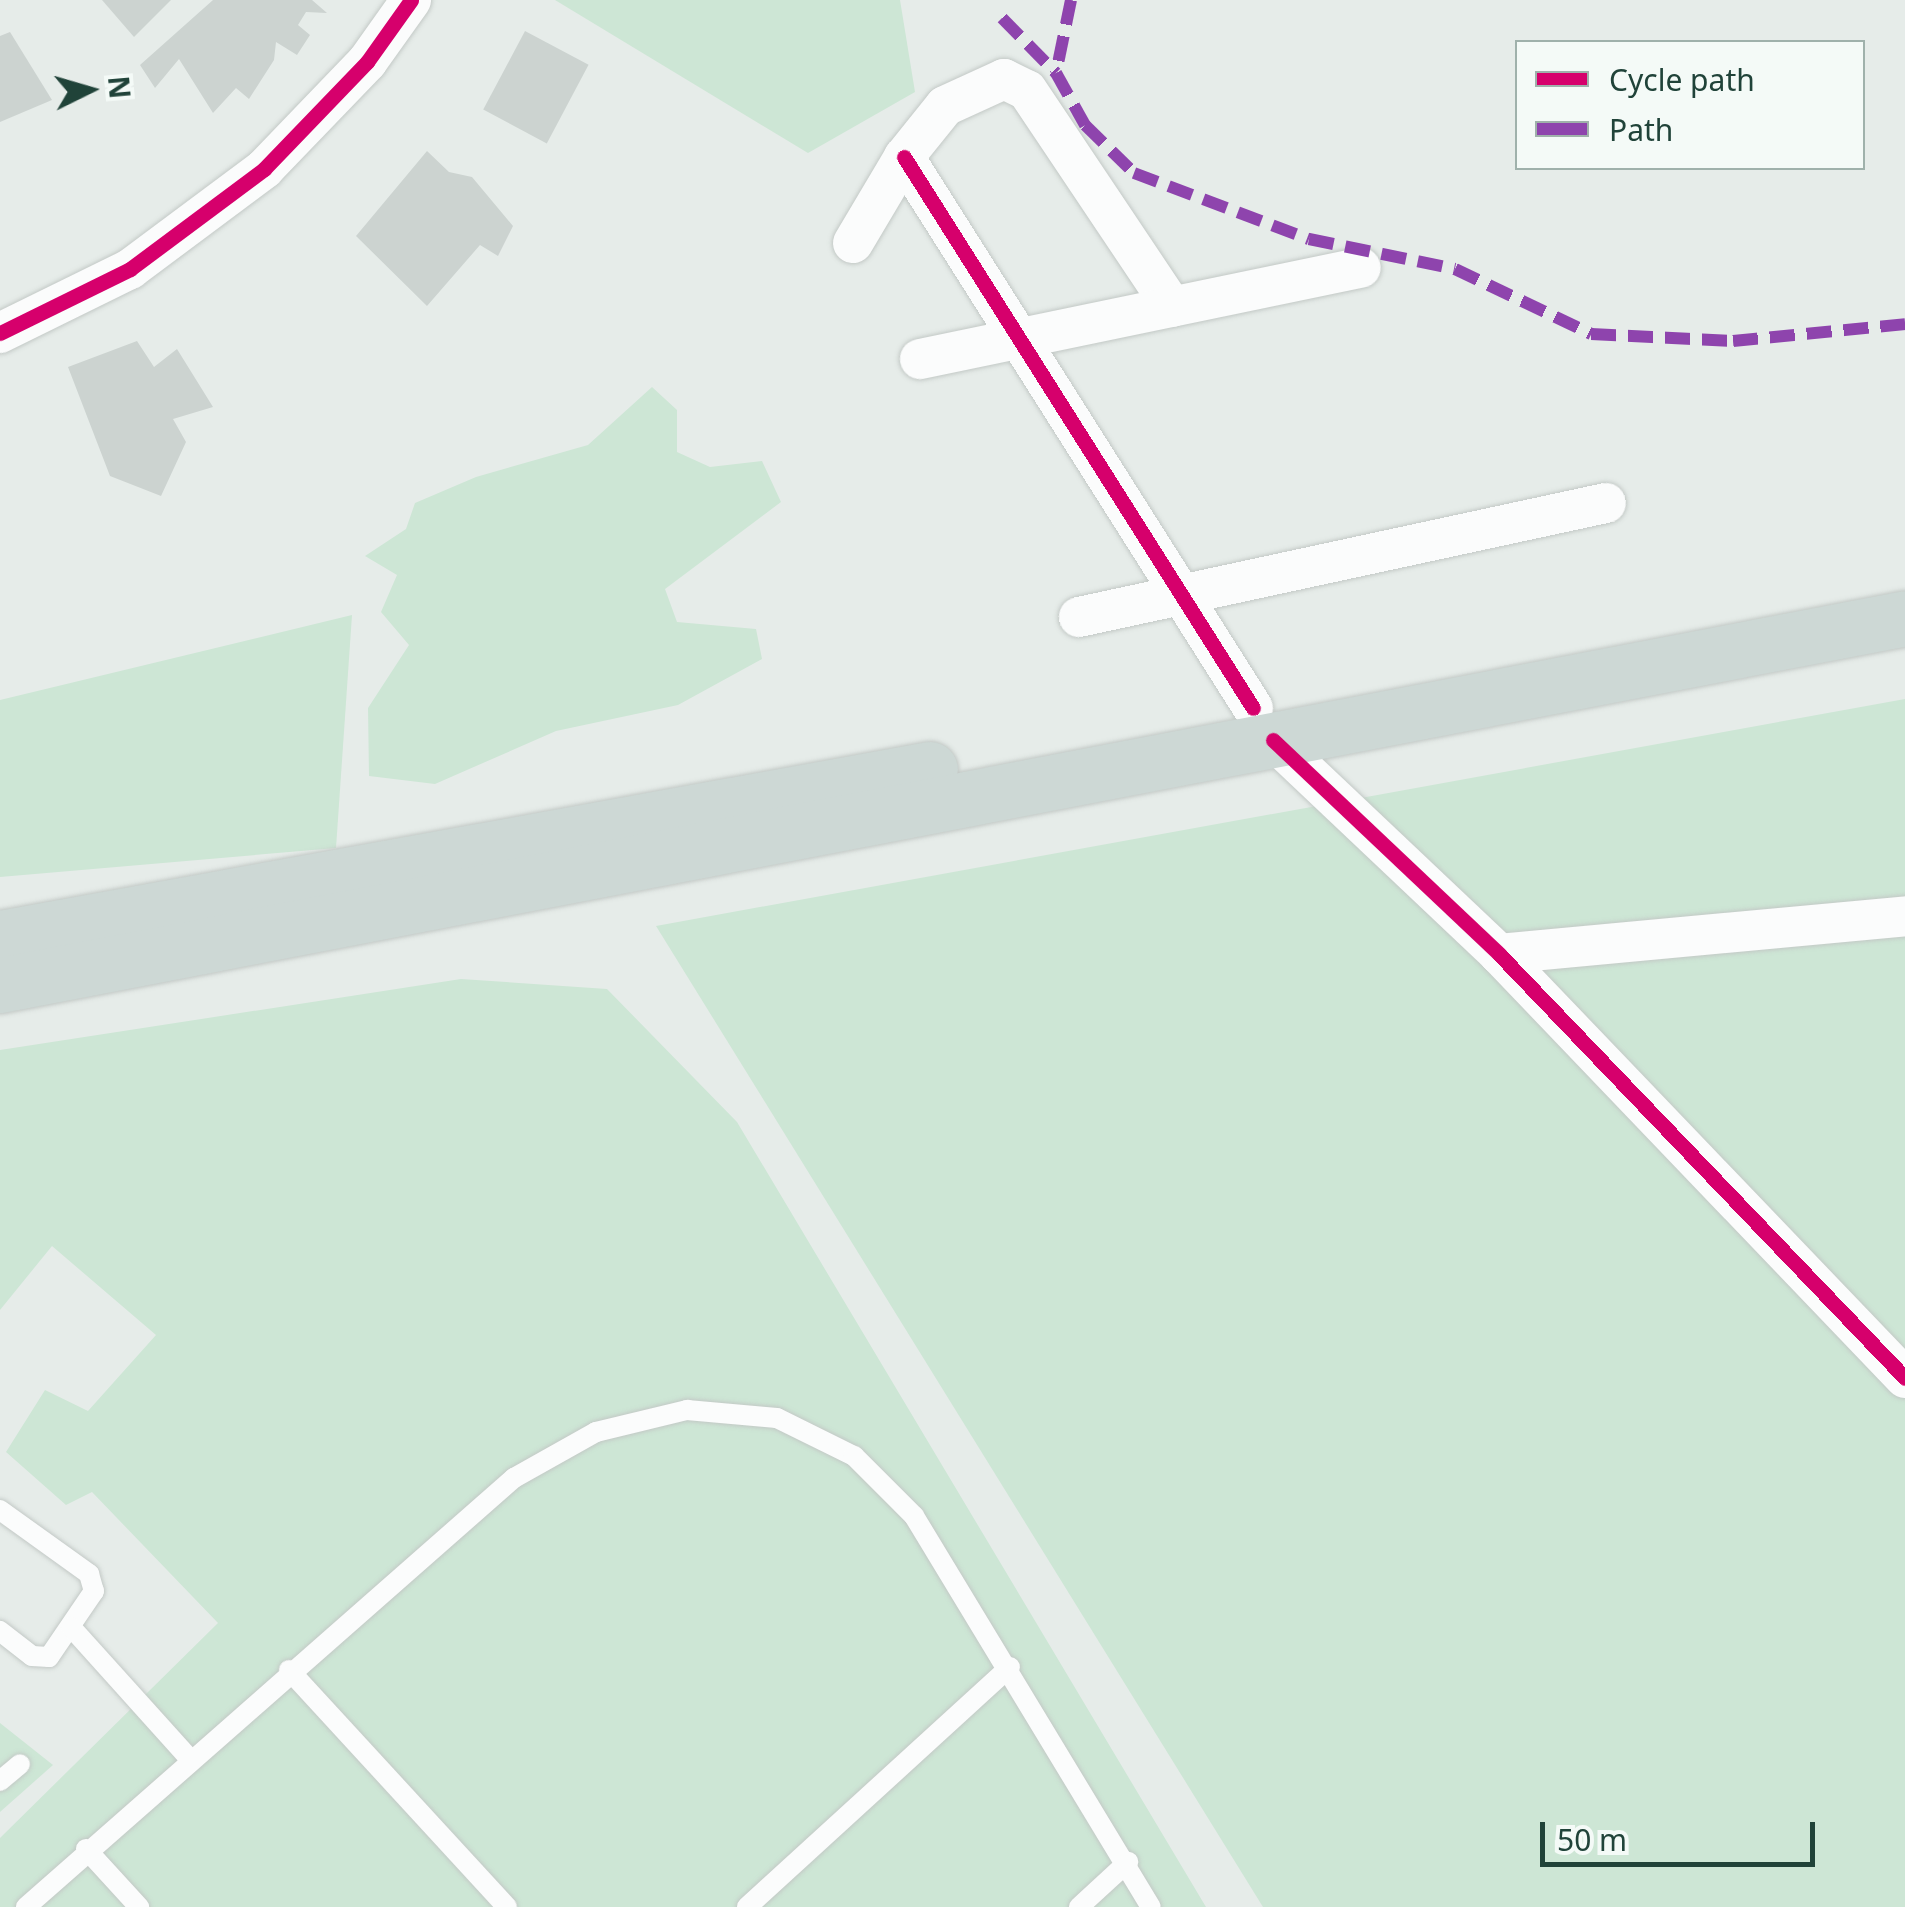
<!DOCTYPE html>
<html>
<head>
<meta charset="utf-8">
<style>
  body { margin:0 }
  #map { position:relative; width:1905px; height:1907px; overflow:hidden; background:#e6ece9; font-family:"Noto Sans",sans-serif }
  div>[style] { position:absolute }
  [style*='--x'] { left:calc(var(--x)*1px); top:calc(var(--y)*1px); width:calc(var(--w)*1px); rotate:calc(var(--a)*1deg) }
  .green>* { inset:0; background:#cde6d5 }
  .building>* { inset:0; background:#ccd3d0; transform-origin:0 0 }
  .roads { filter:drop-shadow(0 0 2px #c3c9c6) drop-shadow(0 0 2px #c3c9c6) }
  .lane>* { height:20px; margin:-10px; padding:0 10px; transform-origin:10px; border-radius:10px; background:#fbfcfc }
  .street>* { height:40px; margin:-20px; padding:0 20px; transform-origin:20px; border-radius:20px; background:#fbfcfc }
  .primary>* { height:55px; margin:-27.5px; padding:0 27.5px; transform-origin:27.5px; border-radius:27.5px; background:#cdd8d5 }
  .quiet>* { height:12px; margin-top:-6px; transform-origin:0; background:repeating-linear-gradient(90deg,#8e44ad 0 25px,transparent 0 37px) }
  .cycleway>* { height:15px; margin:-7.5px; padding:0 7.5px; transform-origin:7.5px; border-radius:7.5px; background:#d6006c }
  span { translate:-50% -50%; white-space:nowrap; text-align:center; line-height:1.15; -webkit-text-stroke:8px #f4faf7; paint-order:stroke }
  .legend { position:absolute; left:1515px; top:40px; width:350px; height:130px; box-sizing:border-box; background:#f4faf7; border:2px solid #9fb1ab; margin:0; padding:12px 18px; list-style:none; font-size:30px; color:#204339 }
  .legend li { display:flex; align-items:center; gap:20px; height:50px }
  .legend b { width:50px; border:2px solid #9fb1ab }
  .north { position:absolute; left:40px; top:40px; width:100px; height:100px; -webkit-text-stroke:8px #f4faf7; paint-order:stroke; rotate:85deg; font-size:28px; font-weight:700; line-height:40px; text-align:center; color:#204339 }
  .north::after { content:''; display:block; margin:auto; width:35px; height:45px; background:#204339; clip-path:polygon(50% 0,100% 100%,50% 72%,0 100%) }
  .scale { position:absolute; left:1540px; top:1822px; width:275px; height:45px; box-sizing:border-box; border:5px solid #204339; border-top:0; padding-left:12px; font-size:30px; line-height:35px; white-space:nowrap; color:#204339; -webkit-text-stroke:8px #f4faf7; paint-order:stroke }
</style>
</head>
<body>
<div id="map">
  <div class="green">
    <div style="clip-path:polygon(555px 0,900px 0,915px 92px,808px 153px)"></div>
    <div style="clip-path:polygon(652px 387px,677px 410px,677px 452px,710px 467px,762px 461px,781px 502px,665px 589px,677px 622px,756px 629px,762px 659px,678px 705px,556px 731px,435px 784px,369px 776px,368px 708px,409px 645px,381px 612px,397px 575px,365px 556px,406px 529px,415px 503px,476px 477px,588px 445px)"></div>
    <div style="clip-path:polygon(352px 615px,336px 848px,0 877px,0 700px)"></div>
    <div style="clip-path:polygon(1905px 699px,1905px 1907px,1263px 1907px,656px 926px)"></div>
    <div style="clip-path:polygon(461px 979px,607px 989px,737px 1122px,1206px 1907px,0 1907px,0 1838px,218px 1623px,92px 1492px,66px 1505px,6px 1452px,45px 1390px,88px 1411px,156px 1335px,52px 1246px,0 1310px,0 1050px)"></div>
    <div style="clip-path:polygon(0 1723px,53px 1765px,0 1812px)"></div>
  </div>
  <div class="building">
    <div style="clip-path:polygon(102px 0,171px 0,134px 37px)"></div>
    <div style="clip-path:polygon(213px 0,312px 0,327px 13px,306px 12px,298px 25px,310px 35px,297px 55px,276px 42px,274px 60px,249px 99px,236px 88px,213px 113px,179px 59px,155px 88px,140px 65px)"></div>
    <div style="left:525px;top:31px;width:72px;height:89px;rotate:28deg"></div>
    <div style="clip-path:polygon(10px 32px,52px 100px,0 122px,0 36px)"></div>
    <div style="clip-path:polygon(427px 151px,449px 172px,472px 177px,513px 226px,498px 256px,480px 245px,427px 306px,356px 236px)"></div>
    <div style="clip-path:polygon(137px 341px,154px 367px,177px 349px,213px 407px,173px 419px,186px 442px,161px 496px,110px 476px,68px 367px)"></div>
  </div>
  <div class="roads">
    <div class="lane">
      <div style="--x:0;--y:1510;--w:110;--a:35.7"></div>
      <div style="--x:89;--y:1574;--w:18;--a:74"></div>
      <div style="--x:94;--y:1591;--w:80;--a:124.3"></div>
      <div style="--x:49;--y:1657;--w:17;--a:-177"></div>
      <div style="--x:32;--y:1656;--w:41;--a:-142"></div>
      <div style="--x:71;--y:1627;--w:176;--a:48"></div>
      <div style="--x:289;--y:1670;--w:322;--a:47.4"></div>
      <div style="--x:0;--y:1781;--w:26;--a:-40"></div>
      <div style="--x:86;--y:1849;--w:79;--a:47.6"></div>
      <div style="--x:26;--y:1907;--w:650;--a:-41.32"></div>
      <div style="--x:514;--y:1478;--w:94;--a:-29.3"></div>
      <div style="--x:596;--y:1432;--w:94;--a:-13.6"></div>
      <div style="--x:687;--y:1410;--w:90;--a:5.1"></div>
      <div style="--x:777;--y:1418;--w:86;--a:26.3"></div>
      <div style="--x:854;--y:1456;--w:85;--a:45"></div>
      <div style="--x:914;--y:1516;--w:457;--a:58.8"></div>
      <div style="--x:747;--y:1907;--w:356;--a:-42.4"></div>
      <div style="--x:1079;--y:1907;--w:67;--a:-42.6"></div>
    </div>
    <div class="street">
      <div style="--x:904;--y:157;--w:652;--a:57.65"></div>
      <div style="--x:853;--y:243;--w:100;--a:-59.3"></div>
      <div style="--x:904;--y:157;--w:65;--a:-51.2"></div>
      <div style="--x:945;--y:106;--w:65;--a:-24.6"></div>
      <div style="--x:1004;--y:79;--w:25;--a:26"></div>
      <div style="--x:1027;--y:90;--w:261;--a:56.2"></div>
      <div style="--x:0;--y:333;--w:145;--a:-26.2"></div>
      <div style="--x:130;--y:269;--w:167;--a:-36.7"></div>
      <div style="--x:264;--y:169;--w:149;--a:-46.1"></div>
      <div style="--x:367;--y:62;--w:76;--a:-54.6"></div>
      <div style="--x:920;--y:359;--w:450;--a:-11.7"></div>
      <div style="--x:1079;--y:617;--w:539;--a:-12.21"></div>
      <div style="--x:1273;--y:740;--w:311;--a:43.4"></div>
      <div style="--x:1499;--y:954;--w:587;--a:46.24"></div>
      <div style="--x:1499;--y:954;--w:408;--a:-5.3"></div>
    </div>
    <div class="primary">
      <div style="--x:0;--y:938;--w:945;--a:-10.3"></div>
      <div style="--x:0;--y:985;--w:1940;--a:-10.9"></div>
    </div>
  </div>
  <div class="quiet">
    <div style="--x:1071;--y:0;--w:75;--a:101.6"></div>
    <div style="--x:1056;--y:73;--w:60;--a:60.9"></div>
    <div style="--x:1085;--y:125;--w:69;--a:44.4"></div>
    <div style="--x:1134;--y:173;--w:187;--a:20.7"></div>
    <div style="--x:1309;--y:239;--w:149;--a:11.6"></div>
    <div style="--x:1455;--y:269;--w:151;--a:25.5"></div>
    <div style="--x:1591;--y:334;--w:142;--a:2.8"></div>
    <div style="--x:1733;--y:341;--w:173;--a:-5.6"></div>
    <div style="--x:1002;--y:18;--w:77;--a:45.5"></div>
  </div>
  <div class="cycleway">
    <div style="--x:904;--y:157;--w:652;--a:57.65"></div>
    <div style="--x:0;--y:333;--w:145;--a:-26.2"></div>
    <div style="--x:130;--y:269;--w:167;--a:-36.7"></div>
    <div style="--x:264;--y:169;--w:149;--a:-46.1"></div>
    <div style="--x:367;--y:62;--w:76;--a:-54.6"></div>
    <div style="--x:1273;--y:740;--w:311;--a:43.4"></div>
    <div style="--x:1499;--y:954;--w:587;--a:46.24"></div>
  </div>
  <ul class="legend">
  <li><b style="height:12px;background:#d6006c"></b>Cycle path</li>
  <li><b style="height:12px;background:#8e44ad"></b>Path</li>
  </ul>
  <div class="north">N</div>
  <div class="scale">50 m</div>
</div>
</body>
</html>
